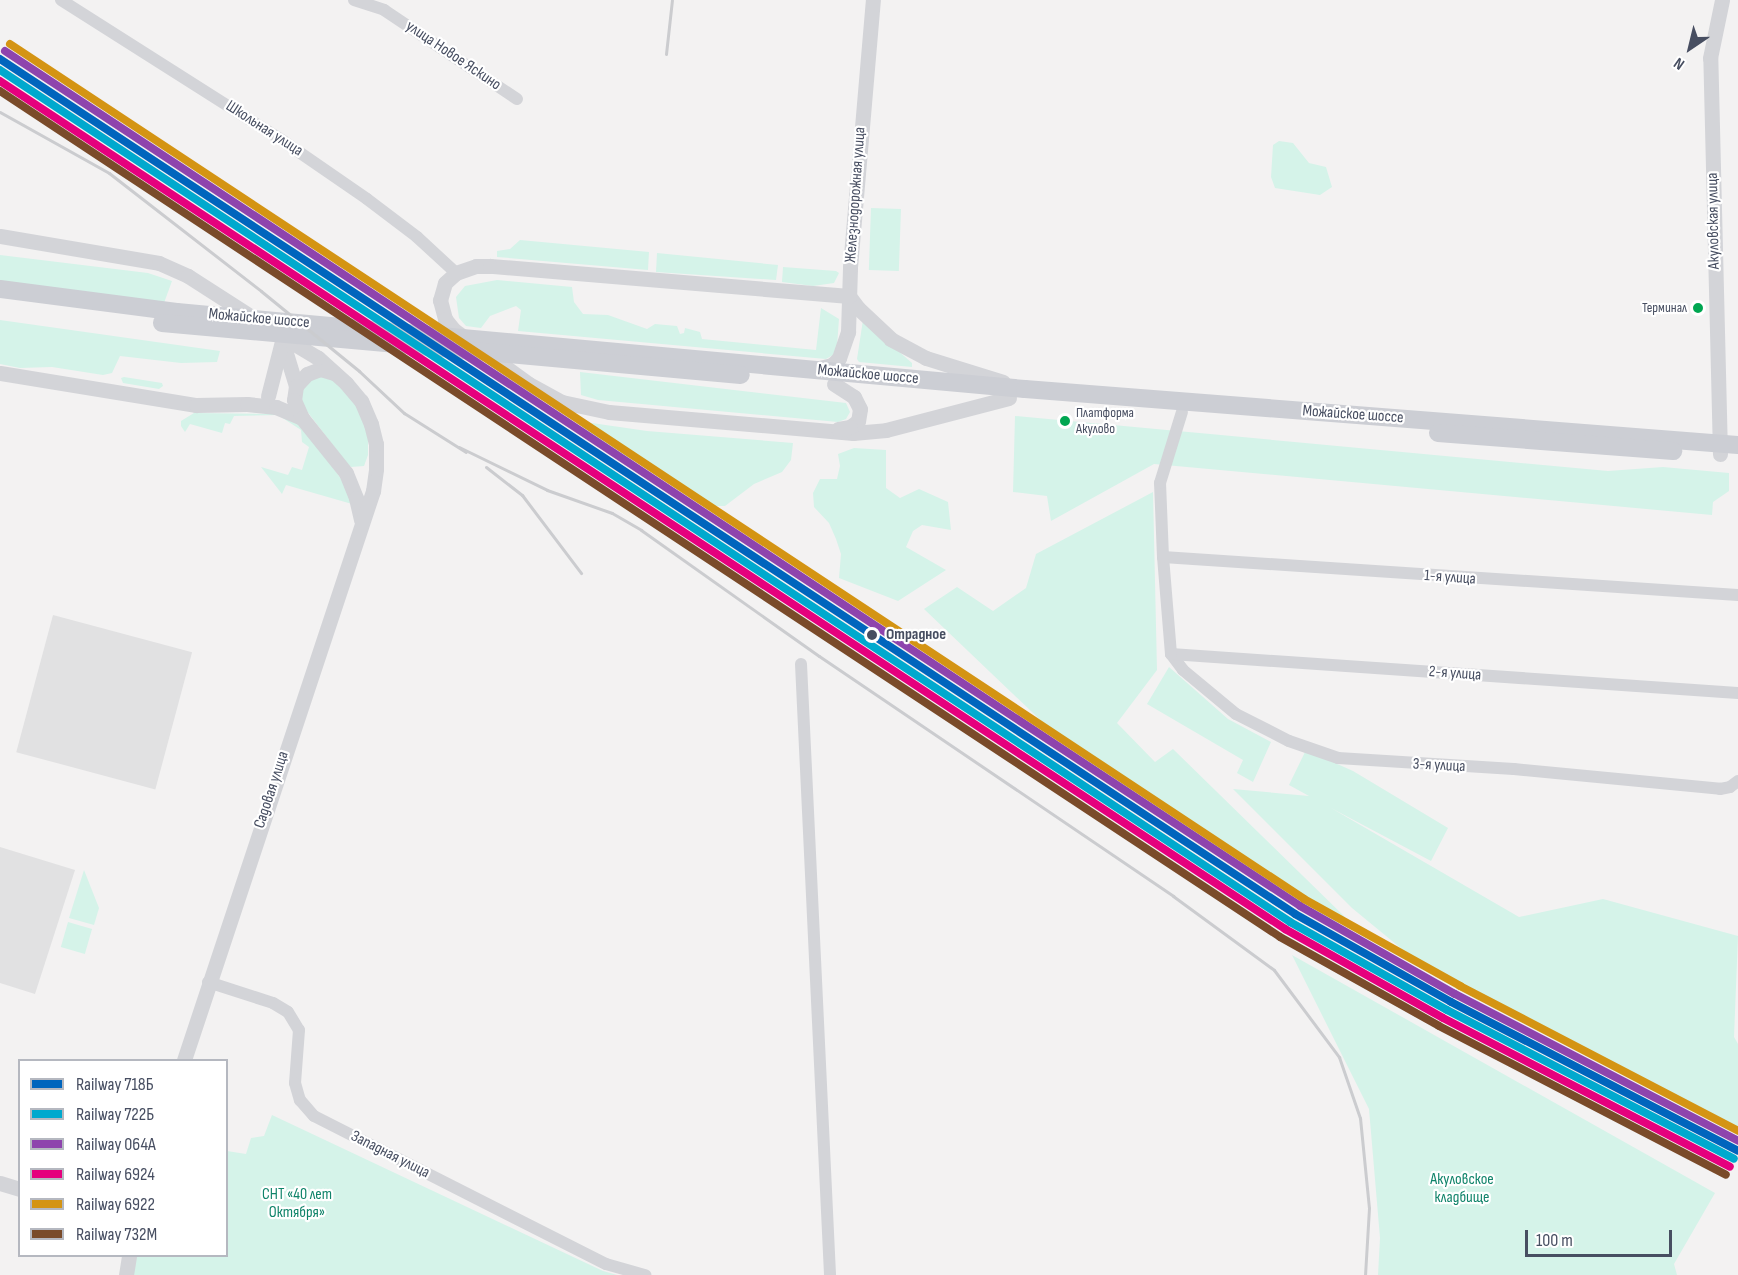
<!DOCTYPE html>
<html>
<head>
<meta charset="utf-8">
<style>
  body { margin:0 }
  #map { position:relative; width:1738px; height:1275px; overflow:hidden; background:#f3f2f2; font-family:"Sofia Sans Condensed",sans-serif }
  div>[style] { position:absolute }
  [style*='--x'] { left:calc(var(--x)*1px); top:calc(var(--y)*1px); width:calc(var(--w)*1px); rotate:calc(var(--a)*1deg) }
  .education>* { inset:0; background:#e1e1e2; transform-origin:0 0 }
  .green>* { inset:0; background:#d5f3e9; transform-origin:0 0 }
  .minor>* { height:12px; margin:-6px; padding:0 6px; transform-origin:6px; border-radius:6px; background:#d3d4d8 }
  .tertiary>* { height:15px; margin:-7.5px; padding:0 7.5px; transform-origin:7.5px; border-radius:7.5px; background:#d3d4d8 }
  .primary>* { height:18px; margin:-9px; padding:0 9px; transform-origin:9px; border-radius:9px; background:#ccced4 }
  .rail>* { height:3px; margin:-1.5px; padding:0 1.5px; transform-origin:1.5px; border-radius:1.5px; background:#cbcccf }
  .rail-1>* { height:8px; margin:-4px; padding:0 4px; transform-origin:4px; border-radius:4px; background:#0065bd }
  .rail-2>* { height:8px; margin:-4px; padding:0 4px; transform-origin:4px; border-radius:4px; background:#00a9ce }
  .rail-3>* { height:8px; margin:-4px; padding:0 4px; transform-origin:4px; border-radius:4px; background:#8e44ad }
  .rail-4>* { height:8px; margin:-4px; padding:0 4px; transform-origin:4px; border-radius:4px; background:#e5007d }
  .rail-5>* { height:8px; margin:-4px; padding:0 4px; transform-origin:4px; border-radius:4px; background:#d49413 }
  .rail-6>* { height:8px; margin:-4px; padding:0 4px; transform-origin:4px; border-radius:4px; background:#7a4b2a }
  .dots>* { width:16px; height:16px; translate:-50% -50%; box-sizing:border-box; border:3px solid #fff; border-radius:50% }
  span { translate:-50% -50%; white-space:nowrap; text-align:center; line-height:1.15; -webkit-text-stroke:4.5px #fff; paint-order:stroke }
  .bus-label { font-size:14px; color:#474e61 }
  .right { translate:-100% -50%; text-align:right }
  .left { translate:0 -50%; text-align:left }
  .street-label { font-size:16px; color:#474e61 }
  .stop-label { font-size:16px; color:#474e61; font-weight:700 }
  .park-label { font-size:16px; color:#10846a }
  .legend { position:absolute; left:18px; top:1059px; width:210px; height:198px; box-sizing:border-box; background:#fff; border:2px solid #b5b8c0; margin:0; padding:8px 10px; list-style:none; font-size:18px; color:#474e61 }
  .legend li { display:flex; align-items:center; gap:12px; height:30px }
  .legend b { width:30px; border:2px solid #b5b8c0 }
  .north { position:absolute; left:1660px; top:18px; width:60px; height:60px; -webkit-text-stroke:4px #fff; paint-order:stroke; rotate:215deg; font-size:16px; font-weight:700; line-height:24px; text-align:center; color:#474e61 }
  .north::after { content:''; display:block; margin:auto; width:21px; height:27px; background:#474e61; clip-path:polygon(50% 0,100% 100%,50% 72%,0 100%) }
  .scale { position:absolute; left:1525px; top:1230px; width:147px; height:27px; box-sizing:border-box; border:3px solid #474e61; border-top:0; padding-left:8px; font-size:18px; line-height:21px; white-space:nowrap; color:#474e61; -webkit-text-stroke:4px #fff; paint-order:stroke }
</style>
</head>
<body>
<div id="map">
  <div class="education">
    <div style="left:53px;top:615px;width:144px;height:142px;rotate:15deg"></div>
    <div style="clip-path:polygon(0 847px,75px 870px,35px 994px,0 983px)"></div>
  </div>
  <div class="green">
    <div style="clip-path:polygon(1279px 141px,1293px 143px,1309px 163px,1326px 167px,1332px 187px,1320px 195px,1275px 188px,1271px 177px,1273px 145px)"></div>
    <div style="left:871px;top:208px;width:30px;height:62px;rotate:2deg"></div>
    <div style="clip-path:polygon(520px 240px,649px 252px,648px 270px,497px 257px,497px 251px,510px 249px)"></div>
    <div style="clip-path:polygon(657px 253px,778px 265px,776px 280px,656px 272px)"></div>
    <div style="clip-path:polygon(0 255px,148px 273px,172px 281px,164px 303px,0 282px)"></div>
    <div style="clip-path:polygon(783px 267px,836px 271px,839px 273px,834px 283px,813px 286px,782px 282px)"></div>
    <div style="clip-path:polygon(497px 280px,572px 287px,574px 302px,583px 314px,608px 315px,647px 329px,655px 324px,677px 326px,680px 334px,684px 333px,685px 328px,700px 332px,702px 339px,816px 350px,821px 308px,839px 319px,837px 346px,833px 355px,826px 359px,518px 331px,521px 310px,516px 306px,490px 316px,481px 328px,466px 326px,459px 318px,456px 297px,465px 286px)"></div>
    <div style="clip-path:polygon(0 320px,220px 351px,217px 362px,181px 363px,120px 356px,112px 373px,103px 375px,52px 367px,20px 368px,0 364px)"></div>
    <div style="clip-path:polygon(863px 320px,912px 363px,912px 367px,859px 362px,857px 359px)"></div>
    <div style="clip-path:polygon(580px 372px,846px 403px,850px 412px,846px 419px,838px 422px,598px 400px,581px 395px)"></div>
    <div style="clip-path:polygon(327px 375px,354px 398px,368px 434px,368px 455px,364px 466px,351px 467px,345px 461px,303px 406px,301px 393px,306px 383px,315px 376px)"></div>
    <div style="clip-path:polygon(124px 377px,162px 383px,163px 386px,159px 389px,123px 383px,121px 378px)"></div>
    <div style="clip-path:polygon(194px 413px,282px 414px,290px 416px,309px 433px,348px 489px,352px 504px,286px 485px,282px 494px,261px 467px,288px 475px,292px 467px,302px 470px,309px 447px,302px 442px,301px 430px,278px 415px,234px 416px,230px 424px,225px 423px,222px 433px,190px 424px,185px 432px,181px 426px,181px 421px)"></div>
    <div style="clip-path:polygon(1015px 416px,1608px 471px,1663px 467px,1729px 473px,1729px 491px,1713px 502px,1712px 515px,1154px 464px,1051px 521px,1047px 496px,1013px 492px)"></div>
    <div style="clip-path:polygon(585px 422px,647px 431px,793px 443px,791px 460px,782px 472px,754px 484px,725px 506px,715px 506px,585px 434px,582px 424px)"></div>
    <div style="clip-path:polygon(854px 448px,886px 450px,886px 488px,900px 498px,919px 489px,948px 502px,951px 530px,922px 525px,913px 531px,906px 547px,946px 570px,898px 601px,839px 578px,841px 554px,836px 539px,829px 523px,814px 507px,813px 493px,820px 479px,837px 479px,840px 466px,838px 454px)"></div>
    <div style="clip-path:polygon(1153px 492px,1157px 670px,1117px 723px,1155px 762px,1173px 749px,1345px 917px,1335px 928px,1077px 755px,924px 609px,957px 587px,993px 611px,1026px 588px,1036px 554px)"></div>
    <div style="clip-path:polygon(1169px 667px,1228px 719px,1271px 742px,1253px 782px,1237px 773px,1243px 760px,1147px 704px)"></div>
    <div style="clip-path:polygon(1306px 750px,1353px 771px,1448px 828px,1431px 861px,1331px 808px,1519px 917px,1603px 899px,1738px 936px,1734px 1037px,1738px 1044px,1738px 1134px,1414px 959px,1352px 908px,1233px 789px,1309px 796px,1289px 785px)"></div>
    <div style="clip-path:polygon(84px 870px,99px 908px,94px 925px,69px 918px)"></div>
    <div style="left:68px;top:922px;width:25px;height:26px;rotate:16deg"></div>
    <div style="clip-path:polygon(1292px 955px,1715px 1193px,1674px 1264px,1677px 1275px,1378px 1275px,1380px 1238px,1369px 1109px)"></div>
    <div style="clip-path:polygon(272px 1115px,603px 1271px,617px 1275px,132px 1275px,136px 1256px,226px 1256px,227px 1151px,246px 1154px,251px 1138px,264px 1136px)"></div>
  </div>
  <div class="minor">
    <div style="--x:61;--y:0;--w:263;--a:32.4"></div>
    <div style="--x:283;--y:141;--w:102;--a:34.6"></div>
    <div style="--x:367;--y:199;--w:63;--a:37.2"></div>
    <div style="--x:417;--y:237;--w:53;--a:42.7"></div>
    <div style="--x:354;--y:0;--w:32;--a:18"></div>
    <div style="--x:384;--y:10;--w:160;--a:33.8"></div>
    <div style="--x:1163;--y:557;--w:576;--a:3.78"></div>
    <div style="--x:1171;--y:654;--w:20;--a:53"></div>
    <div style="--x:1183;--y:670;--w:69;--a:39.7"></div>
    <div style="--x:1236;--y:714;--w:59;--a:27"></div>
    <div style="--x:1289;--y:741;--w:52;--a:19.1"></div>
    <div style="--x:1338;--y:758;--w:176;--a:3.6"></div>
    <div style="--x:1514;--y:769;--w:207;--a:5.5"></div>
    <div style="--x:1720;--y:789;--w:10;--a:-11"></div>
    <div style="--x:1730;--y:787;--w:10;--a:-37"></div>
    <div style="--x:1171;--y:654;--w:568;--a:3.93"></div>
    <div style="--x:1171;--y:654;--w:97;--a:-94.7"></div>
    <div style="--x:1163;--y:557;--w:74;--a:-92.3"></div>
    <div style="--x:1160;--y:483;--w:74;--a:-72.8"></div>
    <div style="--x:801;--y:664;--w:612;--a:87.28"></div>
    <div style="--x:208;--y:982;--w:68;--a:17.9"></div>
    <div style="--x:273;--y:1003;--w:17;--a:31"></div>
    <div style="--x:288;--y:1012;--w:21;--a:59"></div>
    <div style="--x:299;--y:1030;--w:53;--a:94.3"></div>
    <div style="--x:295;--y:1083;--w:18;--a:74"></div>
    <div style="--x:300;--y:1100;--w:21;--a:49"></div>
    <div style="--x:314;--y:1116;--w:327;--a:26.9"></div>
    <div style="--x:606;--y:1264;--w:41;--a:15.8"></div>
  </div>
  <div class="tertiary">
    <div style="--x:0;--y:236;--w:161;--a:9.6"></div>
    <div style="--x:159;--y:263;--w:32;--a:24"></div>
    <div style="--x:188;--y:276;--w:80;--a:32.7"></div>
    <div style="--x:282;--y:340;--w:48;--a:73.1"></div>
    <div style="--x:815;--y:369;--w:17;--a:-13"></div>
    <div style="--x:832;--y:365;--w:10;--a:-45"></div>
    <div style="--x:839;--y:358;--w:28;--a:-71"></div>
    <div style="--x:848;--y:332;--w:65;--a:-88.2"></div>
    <div style="--x:850;--y:267;--w:268;--a:-85.1"></div>
    <div style="--x:0;--y:373;--w:199;--a:9.3"></div>
    <div style="--x:196;--y:405;--w:51;--a:-1.1"></div>
    <div style="--x:247;--y:404;--w:29;--a:6"></div>
    <div style="--x:276;--y:407;--w:28;--a:23"></div>
    <div style="--x:334;--y:373;--w:15;--a:-164"></div>
    <div style="--x:320;--y:369;--w:14;--a:159"></div>
    <div style="--x:307;--y:374;--w:16;--a:133"></div>
    <div style="--x:296;--y:386;--w:14;--a:98"></div>
    <div style="--x:294;--y:400;--w:20;--a:66"></div>
    <div style="--x:302;--y:418;--w:70;--a:51.3"></div>
    <div style="--x:346;--y:473;--w:27;--a:68"></div>
    <div style="--x:356;--y:498;--w:23;--a:77"></div>
    <div style="--x:1003;--y:382;--w:81;--a:-162.7"></div>
    <div style="--x:926;--y:358;--w:40;--a:-152"></div>
    <div style="--x:891;--y:339;--w:45;--a:-136.8"></div>
    <div style="--x:858;--y:308;--w:15;--a:-127"></div>
    <div style="--x:849;--y:296;--w:360;--a:-175.2"></div>
    <div style="--x:490;--y:266;--w:14;--a:180"></div>
    <div style="--x:476;--y:266;--w:21;--a:161"></div>
    <div style="--x:456;--y:273;--w:15;--a:138"></div>
    <div style="--x:445;--y:283;--w:18;--a:106"></div>
    <div style="--x:440;--y:300;--w:20;--a:75"></div>
    <div style="--x:445;--y:319;--w:14;--a:51"></div>
    <div style="--x:454;--y:330;--w:92;--a:35.8"></div>
    <div style="--x:529;--y:384;--w:38;--a:29"></div>
    <div style="--x:562;--y:402;--w:48;--a:12"></div>
    <div style="--x:609;--y:412;--w:245;--a:4.9"></div>
    <div style="--x:853;--y:433;--w:33;--a:-5"></div>
    <div style="--x:886;--y:430;--w:127;--a:-14.6"></div>
    <div style="--x:834;--y:384;--w:24;--a:33"></div>
    <div style="--x:854;--y:397;--w:13;--a:63"></div>
    <div style="--x:860;--y:409;--w:12;--a:99"></div>
    <div style="--x:858;--y:421;--w:10;--a:143"></div>
    <div style="--x:850;--y:427;--w:12;--a:171"></div>
    <div style="--x:268;--y:396;--w:57;--a:-75.7"></div>
    <div style="--x:1720;--y:454;--w:396;--a:-91.4"></div>
    <div style="--x:1710;--y:58;--w:59;--a:-78.3"></div>
    <div style="--x:184;--y:1060;--w:600;--a:-71.63"></div>
    <div style="--x:373;--y:491;--w:22;--a:-82"></div>
    <div style="--x:376;--y:469;--w:25;--a:-90"></div>
    <div style="--x:376;--y:444;--w:21;--a:-104"></div>
    <div style="--x:371;--y:424;--w:25;--a:-113"></div>
    <div style="--x:361;--y:401;--w:23;--a:-130"></div>
    <div style="--x:346;--y:383;--w:38;--a:-138"></div>
    <div style="--x:318;--y:358;--w:47;--a:-149"></div>
    <div style="--x:0;--y:1183;--w:21;--a:17"></div>
    <div style="--x:126;--y:1275;--w:19;--a:-81"></div>
  </div>
  <div class="primary">
    <div style="--x:0;--y:289;--w:178;--a:7.4"></div>
    <div style="--x:177;--y:312;--w:851;--a:5.19"></div>
    <div style="--x:1025;--y:389;--w:715;--a:4.49"></div>
    <div style="--x:162;--y:323;--w:581;--a:5.13"></div>
    <div style="--x:1438;--y:433;--w:236;--a:4.4"></div>
  </div>
  <div class="rail">
    <div style="--x:666;--y:54;--w:54;--a:-83.7"></div>
    <div style="--x:0;--y:112;--w:125;--a:29.2"></div>
    <div style="--x:109;--y:173;--w:192;--a:37.8"></div>
    <div style="--x:261;--y:291;--w:127;--a:39.2"></div>
    <div style="--x:359;--y:371;--w:62;--a:43"></div>
    <div style="--x:404;--y:413;--w:73;--a:32.2"></div>
    <div style="--x:459;--y:447;--w:98;--a:26"></div>
    <div style="--x:547;--y:490;--w:69;--a:19.5"></div>
    <div style="--x:612;--y:513;--w:34;--a:30"></div>
    <div style="--x:641;--y:530;--w:218;--a:35.3"></div>
    <div style="--x:819;--y:656;--w:428;--a:34.1"></div>
    <div style="--x:1173;--y:896;--w:125;--a:36.2"></div>
    <div style="--x:1274;--y:970;--w:109;--a:53.2"></div>
    <div style="--x:1339;--y:1057;--w:65;--a:71"></div>
    <div style="--x:1360;--y:1118;--w:90;--a:84.3"></div>
    <div style="--x:1369;--y:1208;--w:67;--a:93.4"></div>
    <div style="--x:486;--y:467;--w:46;--a:37.9"></div>
    <div style="--x:522;--y:495;--w:98;--a:52.9"></div>
  </div>
  <div class="rail-1">
    <div style="--x:0;--y:59;--w:1552;--a:33.43"></div>
    <div style="--x:1295;--y:914;--w:179;--a:29.4"></div>
    <div style="--x:1451;--y:1002;--w:323;--a:27.4"></div>
  </div>
  <div class="rail-2">
    <div style="--x:0;--y:70;--w:1546;--a:33.44"></div>
    <div style="--x:1290;--y:922;--w:180;--a:29.3"></div>
    <div style="--x:1447;--y:1010;--w:323;--a:27.4"></div>
  </div>
  <div class="rail-3">
    <div style="--x:5;--y:51;--w:1552;--a:33.43"></div>
    <div style="--x:1300;--y:906;--w:178;--a:29.6"></div>
    <div style="--x:1455;--y:994;--w:319;--a:27.4"></div>
  </div>
  <div class="rail-4">
    <div style="--x:0;--y:81;--w:1540;--a:33.42"></div>
    <div style="--x:1285;--y:929;--w:181;--a:29.4"></div>
    <div style="--x:1443;--y:1018;--w:323;--a:27.4"></div>
  </div>
  <div class="rail-5">
    <div style="--x:10;--y:44;--w:1551;--a:33.45"></div>
    <div style="--x:1304;--y:899;--w:179;--a:29.1"></div>
    <div style="--x:1460;--y:986;--w:314;--a:27.5"></div>
  </div>
  <div class="rail-6">
    <div style="--x:0;--y:91;--w:1534;--a:33.46"></div>
    <div style="--x:1280;--y:937;--w:182;--a:29.2"></div>
    <div style="--x:1439;--y:1026;--w:323;--a:27.4"></div>
  </div>
  <div class="dots">
    <div style="left:1698px;top:308px;background:#00a651"></div>
    <div style="left:1065px;top:421px;background:#00a651"></div>
    <div style="left:872px;top:635px;background:#474e61"></div>
  </div>
  <div class="bus-label">
    <span class="right" style="left:1687px;top:308px">Терминал</span>
    <span class="left" style="left:1076px;top:421px">Платформа<br>Акулово</span>
  </div>
  <div class="street-label">
    <span style="left:453px;top:56px;rotate:34deg">улица Новое Яскино</span>
    <span style="left:264px;top:129px;rotate:33deg">Школьная улица</span>
    <span style="left:856px;top:195px;rotate:-86deg">Железнодорожная улица</span>
    <span style="left:1714px;top:221px;rotate:-91deg">Акуловская улица</span>
    <span style="left:259px;top:319px;rotate:5deg">Можайское шоссе</span>
    <span style="left:868px;top:375px;rotate:5deg">Можайское шоссе</span>
    <span style="left:1353px;top:415px;rotate:4deg">Можайское шоссе</span>
    <span style="left:1450px;top:578px;rotate:4deg">1-я улица</span>
    <span style="left:1455px;top:674px;rotate:4deg">2-я улица</span>
    <span style="left:1439px;top:766px;rotate:3deg">3-я улица</span>
    <span style="left:272px;top:790px;rotate:-72deg">Садовая улица</span>
    <span style="left:390px;top:1155px;rotate:27deg">Западная улица</span>
  </div>
  <div class="stop-label">
    <span class="left" style="left:886px;top:635px">Отрадное</span>
  </div>
  <div class="park-label">
    <span style="left:1462px;top:1189px">Акуловское<br>кладбище</span>
    <span style="left:297px;top:1204px">СНТ «40 лет<br>Октября»</span>
  </div>
  <ul class="legend">
  <li><b style="height:8px;background:#0065bd"></b>Railway 718Б</li>
  <li><b style="height:8px;background:#00a9ce"></b>Railway 722Б</li>
  <li><b style="height:8px;background:#8e44ad"></b>Railway 064А</li>
  <li><b style="height:8px;background:#e5007d"></b>Railway 6924</li>
  <li><b style="height:8px;background:#d49413"></b>Railway 6922</li>
  <li><b style="height:8px;background:#7a4b2a"></b>Railway 732М</li>
  </ul>
  <div class="north">N</div>
  <div class="scale">100 m</div>
</div>
</body>
</html>
